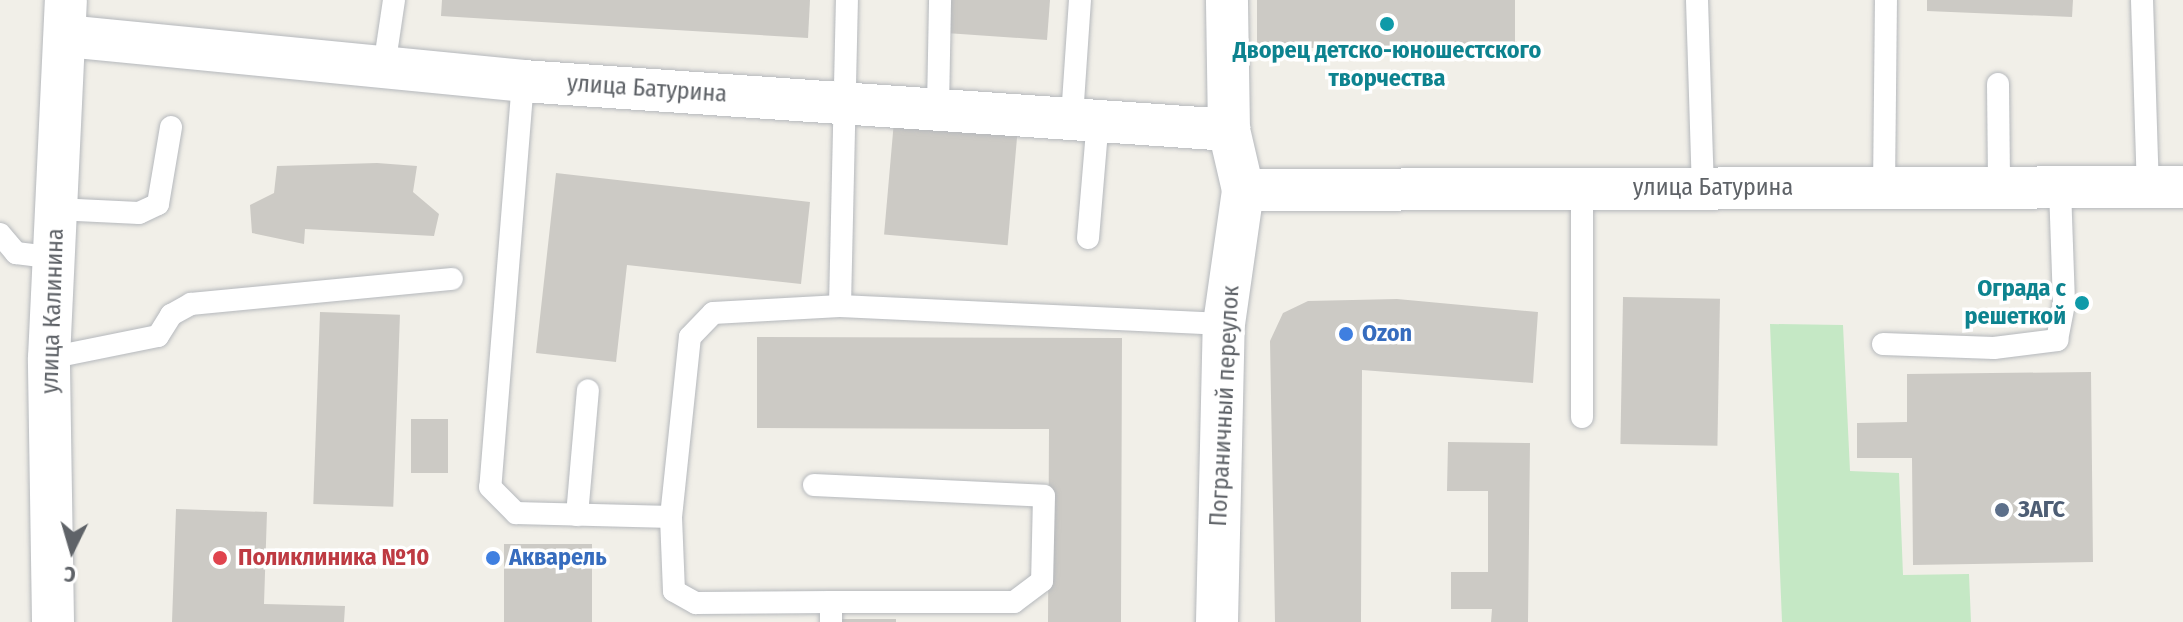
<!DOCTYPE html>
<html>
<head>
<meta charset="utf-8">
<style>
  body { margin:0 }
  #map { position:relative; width:2183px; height:622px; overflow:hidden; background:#f1efe8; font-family:"Fira Sans Condensed",sans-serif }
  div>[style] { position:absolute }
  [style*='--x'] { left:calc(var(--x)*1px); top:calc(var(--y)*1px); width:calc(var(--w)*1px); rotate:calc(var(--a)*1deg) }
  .green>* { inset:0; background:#c5e8c5 }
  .building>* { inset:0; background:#cccac5; transform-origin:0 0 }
  .roads { filter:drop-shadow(0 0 2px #b5b8bc) drop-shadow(0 0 2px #b5b8bc) }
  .lane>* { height:22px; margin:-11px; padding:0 11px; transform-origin:11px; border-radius:11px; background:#fff }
  .street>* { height:42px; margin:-21px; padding:0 21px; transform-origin:21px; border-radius:21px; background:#fff }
  .dots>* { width:22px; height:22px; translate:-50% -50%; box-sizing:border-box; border:4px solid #fff; border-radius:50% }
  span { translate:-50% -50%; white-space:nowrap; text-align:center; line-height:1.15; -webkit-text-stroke:7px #fff; paint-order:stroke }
  .culture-label { font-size:24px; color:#0d838f; font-weight:700 }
  .right { translate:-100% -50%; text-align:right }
  .street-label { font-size:24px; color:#5f6368 }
  .shop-label { font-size:24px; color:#366cbe; font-weight:700 }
  .left { translate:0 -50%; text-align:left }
  .service-label { font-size:24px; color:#4e5e75; font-weight:700 }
  .health-label { font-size:24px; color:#be3a42; font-weight:700 }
  .north { position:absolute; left:32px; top:510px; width:80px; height:80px; -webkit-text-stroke:6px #fff; paint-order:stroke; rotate:185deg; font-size:22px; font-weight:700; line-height:32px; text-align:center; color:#5f6368 }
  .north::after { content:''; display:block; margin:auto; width:28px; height:36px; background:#5f6368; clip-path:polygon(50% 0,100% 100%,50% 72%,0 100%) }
</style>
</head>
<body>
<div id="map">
  <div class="green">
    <div style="clip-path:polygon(1770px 324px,1843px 325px,1850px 471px,1899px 473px,1903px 575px,1969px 574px,1971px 622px,1782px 622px)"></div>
  </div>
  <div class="building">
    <div style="clip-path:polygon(442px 0,810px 0,808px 38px,441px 16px)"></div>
    <div style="clip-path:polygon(948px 0,1050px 0,1047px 40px,946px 33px)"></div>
    <div style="left:1257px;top:0;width:258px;height:48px"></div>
    <div style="clip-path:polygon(1927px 0,2073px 0,2072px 17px,1927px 11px)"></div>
    <div style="left:894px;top:121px;width:124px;height:114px;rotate:5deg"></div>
    <div style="clip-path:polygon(377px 163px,417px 166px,413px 192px,439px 214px,434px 236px,305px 229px,304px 244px,252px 233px,250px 205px,274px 193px,277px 166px)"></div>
    <div style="clip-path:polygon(556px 173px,810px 202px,801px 284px,627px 265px,616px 362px,536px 353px)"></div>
    <div style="left:1623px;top:297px;width:97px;height:147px;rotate:1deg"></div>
    <div style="clip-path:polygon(1397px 299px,1538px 312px,1533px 383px,1362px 370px,1361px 622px,1275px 622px,1270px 341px,1283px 313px,1308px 301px)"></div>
    <div style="left:320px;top:312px;width:80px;height:192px;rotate:2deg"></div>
    <div style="clip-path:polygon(757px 337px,1122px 338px,1121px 622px,1048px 622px,1049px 429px,757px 428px)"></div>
    <div style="clip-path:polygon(2091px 372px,2093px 562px,1913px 565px,1912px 458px,1857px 458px,1857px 423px,1907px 422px,1907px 374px)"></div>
    <div style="left:411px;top:419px;width:37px;height:54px"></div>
    <div style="clip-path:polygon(1448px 442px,1530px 443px,1528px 622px,1491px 622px,1492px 609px,1451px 609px,1451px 572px,1488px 572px,1488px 491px,1447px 491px)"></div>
    <div style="clip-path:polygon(176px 509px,267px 512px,264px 604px,345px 606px,344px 622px,172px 622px)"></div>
    <div style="left:504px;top:544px;width:88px;height:78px"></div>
    <div style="left:834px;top:619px;width:62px;height:3px"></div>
  </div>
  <div class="roads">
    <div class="lane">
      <div style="--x:1697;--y:0;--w:188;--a:88.2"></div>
      <div style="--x:2142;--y:0;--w:187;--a:88.2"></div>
      <div style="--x:384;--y:67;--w:68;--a:-81.5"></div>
      <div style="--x:523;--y:81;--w:407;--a:94.6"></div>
      <div style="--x:490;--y:487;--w:37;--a:45"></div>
      <div style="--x:516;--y:513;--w:155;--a:1.5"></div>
      <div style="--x:671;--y:517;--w:181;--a:-84"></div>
      <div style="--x:690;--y:337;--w:33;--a:-46"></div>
      <div style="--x:713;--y:313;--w:127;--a:-3.2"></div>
      <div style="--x:840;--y:306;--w:384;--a:2.7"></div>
      <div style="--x:1998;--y:84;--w:103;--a:89.4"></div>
      <div style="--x:938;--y:107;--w:107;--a:-88.9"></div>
      <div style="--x:1072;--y:117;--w:117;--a:-86.1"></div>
      <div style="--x:1884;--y:188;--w:188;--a:-89.4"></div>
      <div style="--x:56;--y:209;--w:83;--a:2.8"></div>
      <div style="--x:139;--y:213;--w:21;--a:-25"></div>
      <div style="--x:158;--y:204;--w:78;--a:-80.4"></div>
      <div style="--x:0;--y:234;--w:25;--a:50"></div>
      <div style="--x:16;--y:253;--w:39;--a:7"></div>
      <div style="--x:1088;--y:238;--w:120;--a:-85.2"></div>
      <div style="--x:840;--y:306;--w:306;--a:-88.7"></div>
      <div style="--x:1883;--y:344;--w:111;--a:2.1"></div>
      <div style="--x:1994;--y:348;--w:64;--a:-7.2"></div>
      <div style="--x:2057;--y:340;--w:38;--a:-79"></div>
      <div style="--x:2064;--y:303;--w:116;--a:-92"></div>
      <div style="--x:49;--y:358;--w:111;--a:-11.4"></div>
      <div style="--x:158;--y:336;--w:25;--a:-58"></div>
      <div style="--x:171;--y:315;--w:23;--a:-29"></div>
      <div style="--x:191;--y:304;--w:262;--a:-5.5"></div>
      <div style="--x:1582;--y:417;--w:229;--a:-90"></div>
      <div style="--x:814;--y:485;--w:230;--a:2.7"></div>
      <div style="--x:1044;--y:496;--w:85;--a:91.3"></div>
      <div style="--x:1042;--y:581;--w:35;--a:143"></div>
      <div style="--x:1014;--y:602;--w:183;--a:180"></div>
      <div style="--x:577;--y:515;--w:125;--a:-85"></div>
      <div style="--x:671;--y:517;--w:74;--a:87.7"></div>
      <div style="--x:674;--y:591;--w:25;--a:29"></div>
      <div style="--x:696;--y:603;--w:135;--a:-0.4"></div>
      <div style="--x:831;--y:602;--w:20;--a:90"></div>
    </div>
    <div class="street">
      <div style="--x:65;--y:36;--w:460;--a:5.6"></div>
      <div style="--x:523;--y:81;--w:708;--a:3.97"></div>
      <div style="--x:1243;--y:190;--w:940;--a:-0.18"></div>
      <div style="--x:53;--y:622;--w:264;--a:-90.9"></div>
      <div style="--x:49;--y:358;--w:358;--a:-87.3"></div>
      <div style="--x:1217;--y:622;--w:298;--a:-88.7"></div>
      <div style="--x:1224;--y:324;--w:135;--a:-81.9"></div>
      <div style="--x:1243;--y:190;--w:62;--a:-103.1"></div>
      <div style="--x:1229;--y:130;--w:130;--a:-90.9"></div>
    </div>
  </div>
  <div class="dots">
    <div style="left:1387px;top:24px;background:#0f9aa8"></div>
    <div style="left:2082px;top:303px;background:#0f9aa8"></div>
    <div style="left:1346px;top:334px;background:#3f7fe0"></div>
    <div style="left:2002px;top:510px;background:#5c6f8a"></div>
    <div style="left:220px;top:558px;background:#e0444e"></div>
    <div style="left:493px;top:558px;background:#3f7fe0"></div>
  </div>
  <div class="culture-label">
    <span style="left:1387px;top:65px">Дворец детско-юношестского<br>творчества</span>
    <span class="right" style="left:2066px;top:303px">Ограда с<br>решеткой</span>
  </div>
  <div class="street-label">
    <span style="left:647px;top:89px;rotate:4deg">улица Батурина</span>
    <span style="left:1713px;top:188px">улица Батурина</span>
    <span style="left:53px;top:311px;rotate:-88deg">улица Калинина</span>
    <span style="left:1225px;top:406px;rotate:-87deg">Пограничный переулок</span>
  </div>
  <div class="shop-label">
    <span class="left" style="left:1362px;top:334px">Ozon</span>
    <span class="left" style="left:509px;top:558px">Акварель</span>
  </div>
  <div class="service-label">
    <span class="left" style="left:2018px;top:510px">ЗАГС</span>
  </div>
  <div class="health-label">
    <span class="left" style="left:238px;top:558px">Поликлиника №10</span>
  </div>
  <div class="north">С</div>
</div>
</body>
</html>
